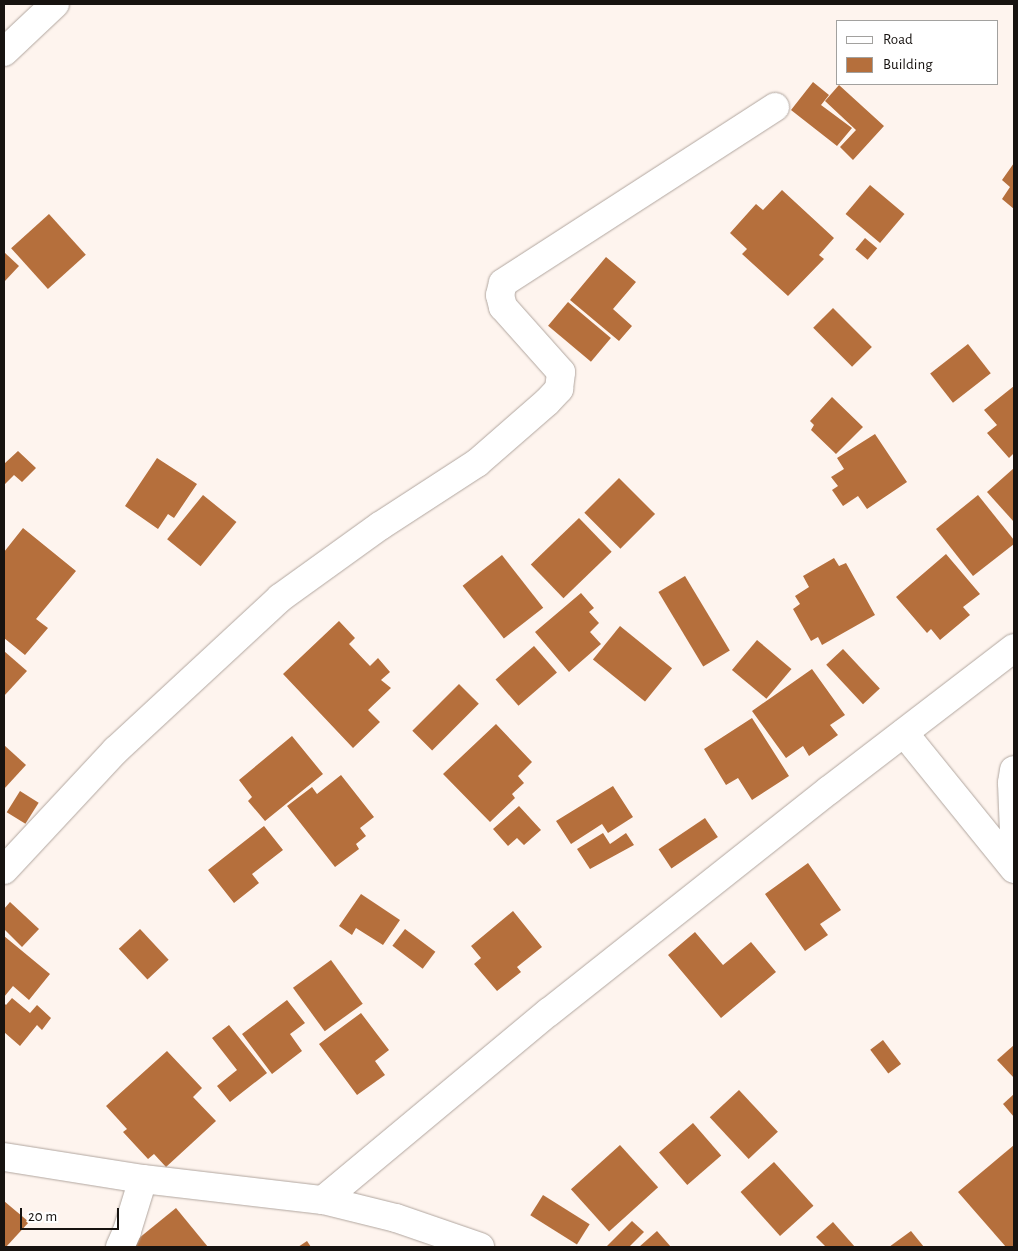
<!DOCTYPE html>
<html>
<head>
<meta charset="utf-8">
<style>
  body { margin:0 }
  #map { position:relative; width:1018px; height:1251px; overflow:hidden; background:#fef4ee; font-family:"Alegreya Sans",sans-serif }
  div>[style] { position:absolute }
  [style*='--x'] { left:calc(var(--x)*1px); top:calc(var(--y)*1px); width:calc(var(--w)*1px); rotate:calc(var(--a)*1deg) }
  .building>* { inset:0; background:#b56f3c; transform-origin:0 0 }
  .roads { filter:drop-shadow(0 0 1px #b1a69f) drop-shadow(0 0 1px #b1a69f) }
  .minor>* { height:28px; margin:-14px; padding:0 14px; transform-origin:14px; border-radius:14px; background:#fff }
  span { translate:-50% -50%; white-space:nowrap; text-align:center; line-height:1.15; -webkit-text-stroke:4px #fff; paint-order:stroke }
  .frame { position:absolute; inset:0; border:5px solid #171310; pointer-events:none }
  .legend { position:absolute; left:836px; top:20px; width:162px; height:65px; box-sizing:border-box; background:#fff; border:1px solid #a2a19f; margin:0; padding:6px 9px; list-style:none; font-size:15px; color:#171310 }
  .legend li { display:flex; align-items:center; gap:10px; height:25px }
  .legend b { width:25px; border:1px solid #a2a19f }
  .scale { position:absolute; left:20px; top:1208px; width:99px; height:22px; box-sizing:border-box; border:2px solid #171310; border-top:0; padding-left:6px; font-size:15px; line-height:18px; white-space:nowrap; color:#171310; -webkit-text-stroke:4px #fff; paint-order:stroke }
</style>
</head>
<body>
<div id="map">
  <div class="building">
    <div style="clip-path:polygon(813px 82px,829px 95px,821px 105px,852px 128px,837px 146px,791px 110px)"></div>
    <div style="clip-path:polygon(839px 85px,884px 126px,853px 160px,840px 147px,856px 130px,825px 101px)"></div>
    <div style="clip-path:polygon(1014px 163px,1014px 209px,1002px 199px,1010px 187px,1002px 180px)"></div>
    <div style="left:870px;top:185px;width:45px;height:38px;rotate:40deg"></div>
    <div style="clip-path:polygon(782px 190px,834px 238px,819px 255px,824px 259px,788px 296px,742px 254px,747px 249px,730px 233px,756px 204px,763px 210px)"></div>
    <div style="left:49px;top:214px;width:55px;height:51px;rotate:48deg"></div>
    <div style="left:865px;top:238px;width:16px;height:15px;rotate:40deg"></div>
    <div style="clip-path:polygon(4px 252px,19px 266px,4px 282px)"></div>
    <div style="clip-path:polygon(606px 257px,636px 282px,613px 309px,632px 326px,619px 341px,570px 300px)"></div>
    <div style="left:568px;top:302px;width:56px;height:31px;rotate:40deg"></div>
    <div style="left:833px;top:308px;width:55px;height:28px;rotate:45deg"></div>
    <div style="left:968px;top:344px;width:37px;height:48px;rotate:52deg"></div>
    <div style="clip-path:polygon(1014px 386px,1014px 453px,1009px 458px,987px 433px,997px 425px,984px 410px)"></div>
    <div style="clip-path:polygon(832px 397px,863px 427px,836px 454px,811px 430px,814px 425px,810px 421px)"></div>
    <div style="clip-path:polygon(875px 434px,907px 482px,867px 509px,858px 496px,843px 506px,832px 490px,838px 486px,831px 477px,844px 469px,837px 458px)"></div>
    <div style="clip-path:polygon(18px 451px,36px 468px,22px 482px,14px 475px,4px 485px,4px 464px)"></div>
    <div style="clip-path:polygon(157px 458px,197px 484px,174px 518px,168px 514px,158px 529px,125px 506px)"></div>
    <div style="clip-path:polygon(1014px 468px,1014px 522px,987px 492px)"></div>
    <div style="left:619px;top:478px;width:51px;height:49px;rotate:45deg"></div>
    <div style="left:203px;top:495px;width:43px;height:57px;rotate:39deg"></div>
    <div style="clip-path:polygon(978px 495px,1014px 540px,1014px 544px,973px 576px,936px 529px)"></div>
    <div style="left:579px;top:518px;width:47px;height:67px;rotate:46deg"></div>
    <div style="clip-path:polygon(23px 528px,76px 571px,36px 619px,48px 628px,25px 655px,4px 638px,4px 552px)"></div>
    <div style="clip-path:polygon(946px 554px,980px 594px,963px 607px,970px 615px,940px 640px,931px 629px,927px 633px,896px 597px)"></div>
    <div style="left:502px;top:555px;width:67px;height:50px;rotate:52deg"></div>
    <div style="clip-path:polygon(834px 558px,839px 566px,846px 563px,875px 615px,822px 645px,818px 637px,811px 641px,793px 609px,800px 604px,795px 596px,809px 587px,803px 576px)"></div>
    <div style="left:685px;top:576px;width:87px;height:31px;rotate:59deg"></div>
    <div style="clip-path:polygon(581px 593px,594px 608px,589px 612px,599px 623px,590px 632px,601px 644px,569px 672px,535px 632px)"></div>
    <div style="clip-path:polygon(339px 621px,355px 638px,349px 644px,370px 666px,378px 658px,390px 672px,381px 680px,391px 688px,368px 710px,380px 722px,353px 748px,283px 674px)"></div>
    <div style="left:620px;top:626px;width:67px;height:43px;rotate:39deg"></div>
    <div style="left:757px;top:640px;width:45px;height:39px;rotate:40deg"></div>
    <div style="left:534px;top:646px;width:35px;height:51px;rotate:49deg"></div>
    <div style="left:843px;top:649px;width:54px;height:23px;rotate:47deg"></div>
    <div style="clip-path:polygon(4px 651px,27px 671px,4px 696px)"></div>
    <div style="clip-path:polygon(812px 669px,845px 715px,830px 725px,838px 735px,809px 756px,803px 746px,786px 758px,752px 711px)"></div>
    <div style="left:459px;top:684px;width:28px;height:66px;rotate:45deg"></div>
    <div style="clip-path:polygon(752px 718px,789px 776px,752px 800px,738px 778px,726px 785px,704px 749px)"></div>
    <div style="clip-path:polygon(496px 724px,532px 762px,518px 776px,524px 783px,512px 794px,515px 798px,490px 822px,443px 774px)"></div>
    <div style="clip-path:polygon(292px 736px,323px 774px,265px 821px,248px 801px,252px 797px,239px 780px)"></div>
    <div style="clip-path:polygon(4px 745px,26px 765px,4px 789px)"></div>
    <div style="clip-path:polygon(341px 775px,374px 817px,360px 828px,366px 836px,356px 844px,359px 849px,335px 867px,287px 806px,312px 787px,317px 794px)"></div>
    <div style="clip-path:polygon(613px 786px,633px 817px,608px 833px,602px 824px,571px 844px,556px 821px)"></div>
    <div style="left:20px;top:791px;width:22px;height:25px;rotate:32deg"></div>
    <div style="clip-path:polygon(519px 806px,541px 830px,524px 845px,517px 838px,508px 846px,493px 829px)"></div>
    <div style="left:705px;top:818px;width:23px;height:56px;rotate:56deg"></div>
    <div style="clip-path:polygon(264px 826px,283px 850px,252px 874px,259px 883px,234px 903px,208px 870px)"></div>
    <div style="clip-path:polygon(603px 833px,610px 844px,626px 833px,634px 845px,590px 869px,577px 849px)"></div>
    <div style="clip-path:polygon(808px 863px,841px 910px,820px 924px,828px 935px,805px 951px,765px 894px)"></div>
    <div style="clip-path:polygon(361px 894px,400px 920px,383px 945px,356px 928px,352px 935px,339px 926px)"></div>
    <div style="clip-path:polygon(10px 902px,39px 929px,22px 947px,4px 929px,4px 909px)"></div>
    <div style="clip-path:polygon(513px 911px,542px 947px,517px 967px,521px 972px,497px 991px,474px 964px,481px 958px,471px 946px)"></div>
    <div style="left:140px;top:929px;width:42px;height:29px;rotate:47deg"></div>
    <div style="left:405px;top:929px;width:38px;height:21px;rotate:37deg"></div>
    <div style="clip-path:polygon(695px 932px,723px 965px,751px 942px,776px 972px,721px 1018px,668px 955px)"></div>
    <div style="clip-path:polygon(4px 936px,50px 974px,29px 1000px,13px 986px,4px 997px)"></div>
    <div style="left:331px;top:960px;width:54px;height:47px;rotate:54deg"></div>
    <div style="clip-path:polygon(12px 998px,30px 1013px,37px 1005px,51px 1018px,42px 1030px,37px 1025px,20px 1046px,4px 1032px,4px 1003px,6px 1005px)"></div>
    <div style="clip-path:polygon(287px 1000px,305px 1023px,290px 1034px,302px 1051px,272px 1074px,242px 1034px)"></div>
    <div style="clip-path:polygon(361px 1013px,389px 1050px,375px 1061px,385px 1075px,357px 1095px,319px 1044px)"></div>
    <div style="clip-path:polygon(229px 1025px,267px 1073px,230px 1102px,217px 1086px,237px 1070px,212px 1038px)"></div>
    <div style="left:883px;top:1040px;width:30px;height:16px;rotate:53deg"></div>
    <div style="clip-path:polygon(1014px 1045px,1014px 1078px,997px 1060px)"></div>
    <div style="clip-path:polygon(167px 1051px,202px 1088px,193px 1097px,216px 1121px,166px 1167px,154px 1154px,148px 1159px,123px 1132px,127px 1129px,106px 1106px)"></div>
    <div style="left:739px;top:1090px;width:57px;height:40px;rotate:47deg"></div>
    <div style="clip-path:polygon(1014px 1094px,1014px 1117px,1003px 1104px)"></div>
    <div style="left:693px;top:1123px;width:43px;height:45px;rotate:49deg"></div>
    <div style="left:620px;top:1145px;width:57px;height:66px;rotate:48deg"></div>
    <div style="clip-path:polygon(1014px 1145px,1014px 1247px,1006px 1247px,958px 1192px)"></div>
    <div style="left:774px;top:1162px;width:59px;height:45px;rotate:48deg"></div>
    <div style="left:543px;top:1195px;width:55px;height:24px;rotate:32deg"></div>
    <div style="clip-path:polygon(4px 1201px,29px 1222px,6px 1247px,4px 1247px)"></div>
    <div style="clip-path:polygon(176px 1208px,208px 1247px,128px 1247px)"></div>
    <div style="clip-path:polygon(632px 1221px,644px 1232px,629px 1247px,606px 1247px)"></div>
    <div style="clip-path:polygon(833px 1222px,855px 1247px,826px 1247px,816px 1237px)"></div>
    <div style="clip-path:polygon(657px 1231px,671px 1247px,639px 1247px)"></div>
    <div style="clip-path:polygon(911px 1231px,924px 1247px,889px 1247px)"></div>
    <div style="clip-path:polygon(307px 1241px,311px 1247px,298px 1247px)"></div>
  </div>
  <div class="roads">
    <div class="minor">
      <div style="--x:4;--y:52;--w:70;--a:-43.3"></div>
      <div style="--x:904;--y:733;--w:175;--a:51"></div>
      <div style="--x:1014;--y:770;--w:13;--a:99"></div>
      <div style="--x:1012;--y:783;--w:50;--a:87.7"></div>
      <div style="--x:4;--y:870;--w:164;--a:-47"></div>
      <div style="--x:116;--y:750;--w:224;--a:-42.8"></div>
      <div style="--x:280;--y:598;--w:123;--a:-35.8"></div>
      <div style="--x:380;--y:526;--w:116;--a:-33"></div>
      <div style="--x:477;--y:463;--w:93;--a:-41.1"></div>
      <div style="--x:547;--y:402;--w:18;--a:-47"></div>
      <div style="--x:559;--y:389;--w:17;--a:-83"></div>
      <div style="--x:561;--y:372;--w:87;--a:-131.7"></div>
      <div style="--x:503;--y:307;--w:12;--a:-104"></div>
      <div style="--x:500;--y:295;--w:12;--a:-76"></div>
      <div style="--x:503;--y:283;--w:324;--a:-32.9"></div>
      <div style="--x:4;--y:1157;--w:141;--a:9"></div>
      <div style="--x:143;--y:1179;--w:181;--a:6.7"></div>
      <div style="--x:323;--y:1200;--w:75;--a:13.9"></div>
      <div style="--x:396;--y:1218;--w:89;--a:19"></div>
      <div style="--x:323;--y:1200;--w:294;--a:-39.8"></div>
      <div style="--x:549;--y:1012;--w:357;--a:-38.4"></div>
      <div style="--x:829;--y:790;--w:233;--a:-37.5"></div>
      <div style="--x:120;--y:1247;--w:17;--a:-66"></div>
      <div style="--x:127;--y:1231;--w:54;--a:-72.9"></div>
    </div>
  </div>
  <div class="frame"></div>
  <ul class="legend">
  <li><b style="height:6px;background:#fff"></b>Road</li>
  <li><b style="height:14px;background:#b56f3c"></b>Building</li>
  </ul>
  <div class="scale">20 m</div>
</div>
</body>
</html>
